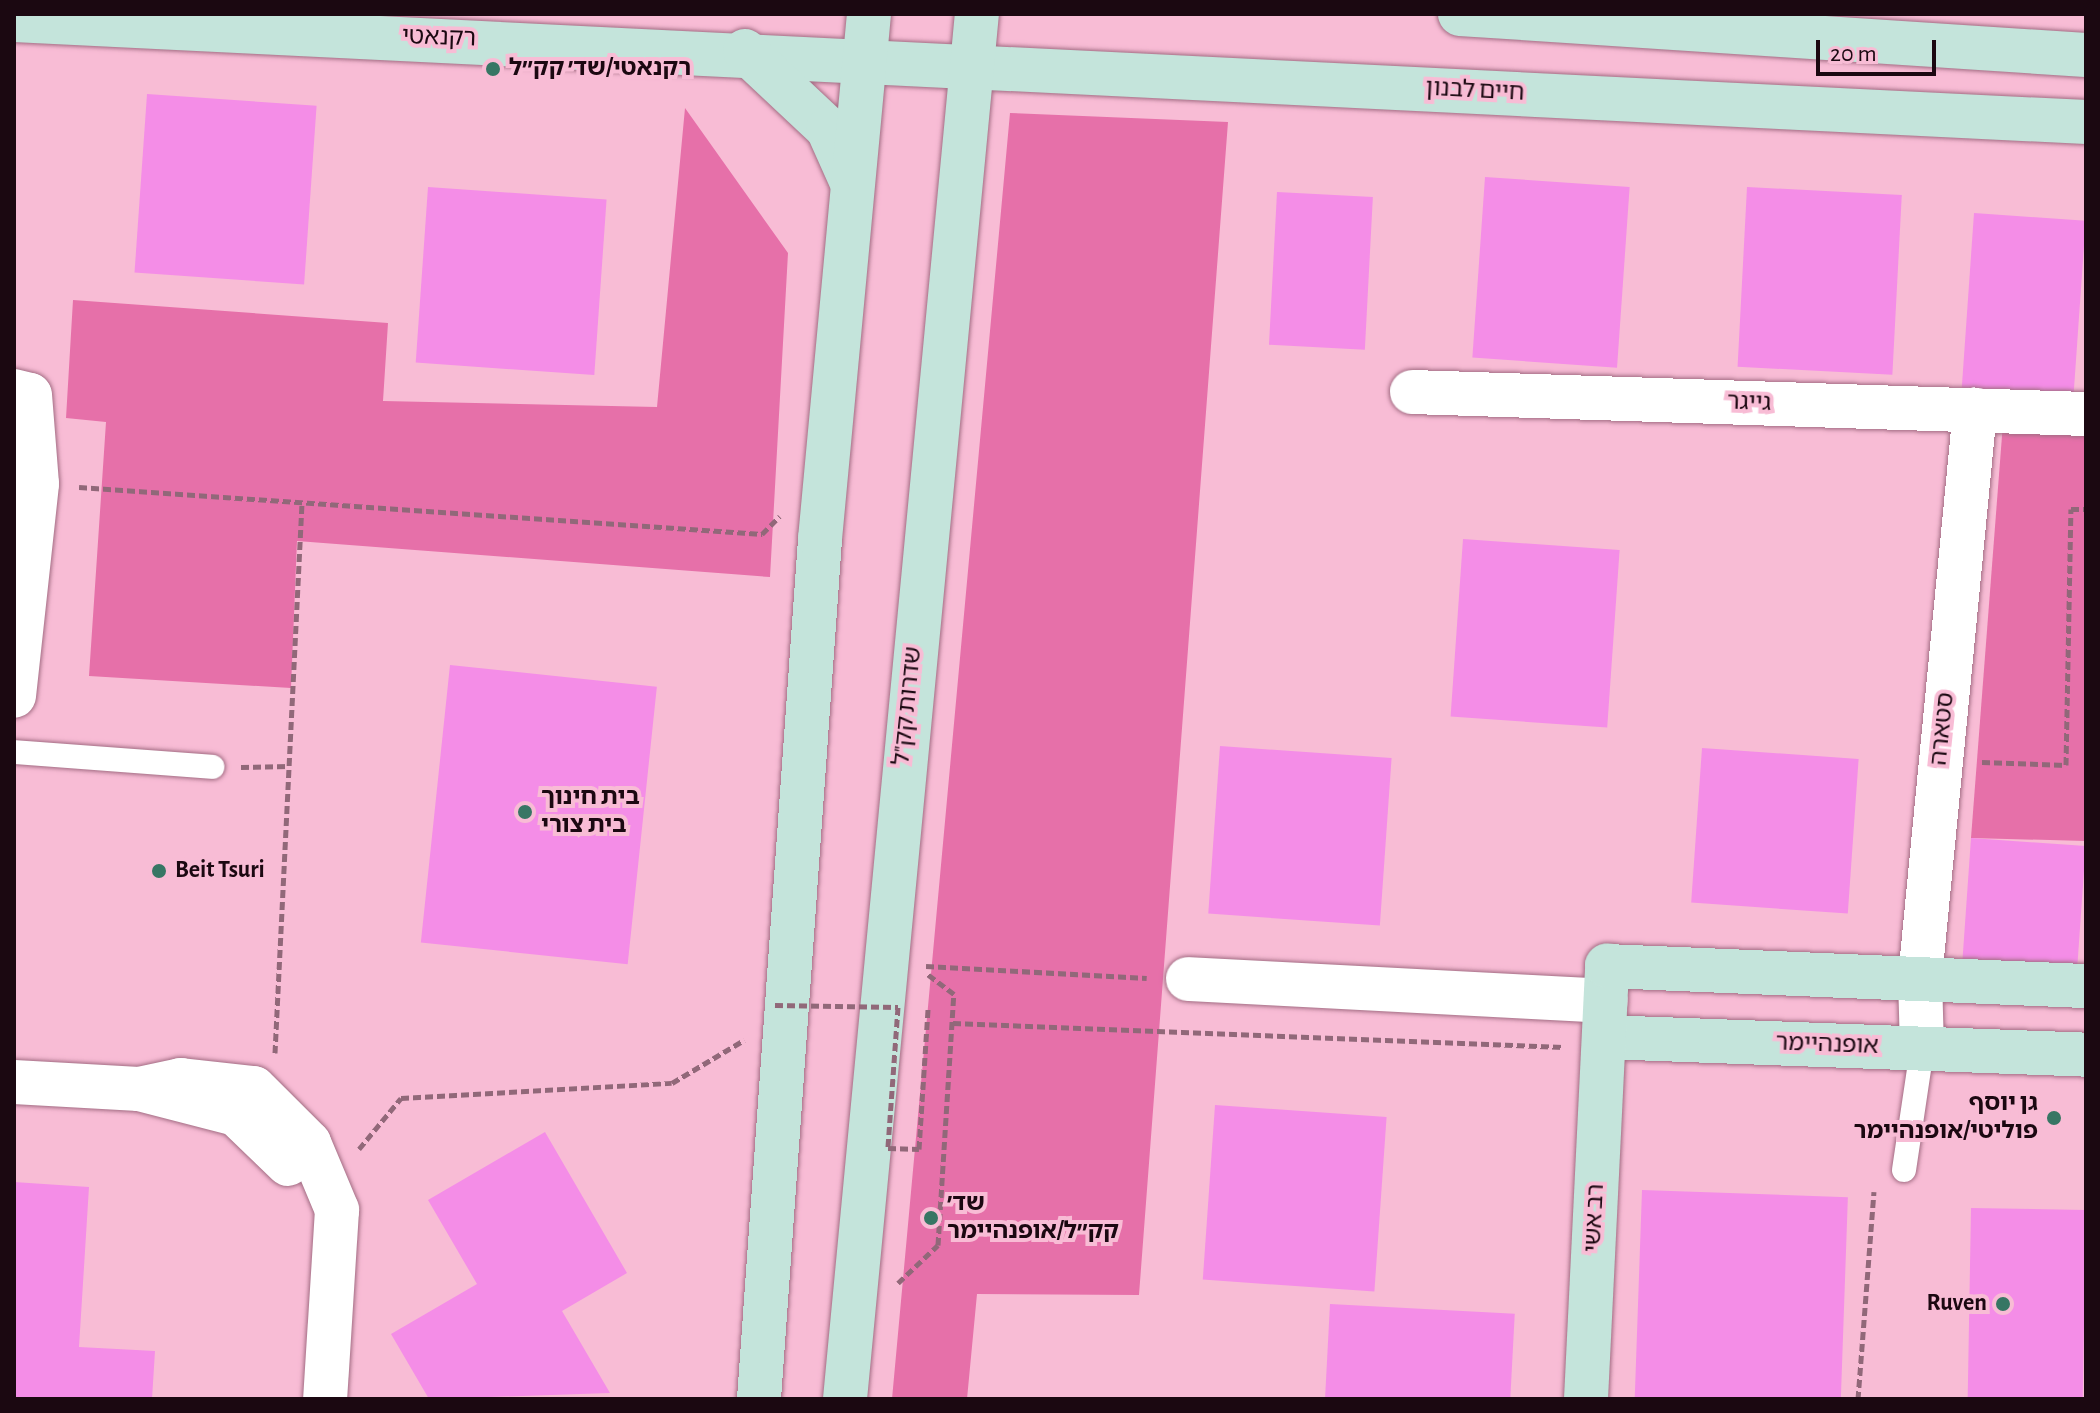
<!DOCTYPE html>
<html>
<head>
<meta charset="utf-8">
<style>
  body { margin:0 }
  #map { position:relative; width:2100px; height:1413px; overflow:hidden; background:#f8bcd5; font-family:"Alegreya Sans","Noto Sans Hebrew",sans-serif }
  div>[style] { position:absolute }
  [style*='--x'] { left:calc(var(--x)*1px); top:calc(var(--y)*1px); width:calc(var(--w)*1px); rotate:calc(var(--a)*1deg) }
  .green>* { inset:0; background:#e670a9 }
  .building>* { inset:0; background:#f48de7; transform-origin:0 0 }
  .path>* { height:5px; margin-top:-2.5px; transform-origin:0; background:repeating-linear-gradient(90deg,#916879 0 8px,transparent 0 12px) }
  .roads { filter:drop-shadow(0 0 2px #a36d84) drop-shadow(0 0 2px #a36d84) }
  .lane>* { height:24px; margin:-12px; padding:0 12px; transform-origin:12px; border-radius:12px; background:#fff }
  .street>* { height:44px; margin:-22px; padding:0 22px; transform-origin:22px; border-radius:22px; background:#fff }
  .secondary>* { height:44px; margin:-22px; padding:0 22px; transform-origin:22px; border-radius:22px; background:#c4e4db }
  .path-bridge>* { height:5px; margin-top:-2.5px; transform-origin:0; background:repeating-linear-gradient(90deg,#916879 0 8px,transparent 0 12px) }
  .dots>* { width:22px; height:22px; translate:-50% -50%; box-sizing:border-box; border:4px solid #f8bcd5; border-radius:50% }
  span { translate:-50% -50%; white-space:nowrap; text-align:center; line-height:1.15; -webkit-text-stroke:8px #f8bcd5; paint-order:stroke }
  .street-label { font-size:24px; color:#1b0811 }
  .poi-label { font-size:24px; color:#1b0811; font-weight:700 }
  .left { translate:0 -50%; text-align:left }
  .right { translate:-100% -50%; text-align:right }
  .frame { position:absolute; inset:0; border:16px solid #1b0811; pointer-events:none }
  .scale { position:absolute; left:1816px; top:40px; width:120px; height:36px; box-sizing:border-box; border:4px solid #1b0811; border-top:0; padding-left:10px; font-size:24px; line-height:28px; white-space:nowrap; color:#1b0811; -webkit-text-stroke:6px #f8bcd5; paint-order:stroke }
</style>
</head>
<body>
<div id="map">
  <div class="green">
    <div style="clip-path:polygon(685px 108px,788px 253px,770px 577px,297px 541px,291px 688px,89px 676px,106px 422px,66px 418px,73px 300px,388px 323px,383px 401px,657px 407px)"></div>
    <div style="clip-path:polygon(1010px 113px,1228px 122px,1139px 1295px,977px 1294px,967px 1399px,892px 1399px)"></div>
    <div style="clip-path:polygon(2003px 423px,2086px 426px,2086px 841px,1971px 838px)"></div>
  </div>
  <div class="building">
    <div style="left:147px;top:94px;width:170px;height:179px;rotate:4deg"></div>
    <div style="left:1485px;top:177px;width:145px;height:181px;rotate:4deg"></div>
    <div style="left:428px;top:187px;width:179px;height:176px;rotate:4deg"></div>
    <div style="left:1747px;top:187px;width:155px;height:180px;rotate:3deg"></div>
    <div style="left:1277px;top:192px;width:96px;height:153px;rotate:3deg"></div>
    <div style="left:1974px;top:213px;width:112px;height:175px;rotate:4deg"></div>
    <div style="left:1463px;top:539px;width:157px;height:178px;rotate:4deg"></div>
    <div style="left:450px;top:665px;width:208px;height:279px;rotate:6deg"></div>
    <div style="left:1220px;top:746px;width:172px;height:168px;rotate:4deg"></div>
    <div style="left:1702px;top:748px;width:157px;height:155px;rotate:4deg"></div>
    <div style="left:1971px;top:838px;width:115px;height:125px;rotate:4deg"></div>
    <div style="left:1215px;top:1105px;width:172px;height:175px;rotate:4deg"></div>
    <div style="clip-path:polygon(545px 1132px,627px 1273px,562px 1311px,610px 1393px,429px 1399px,391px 1334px,477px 1284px,428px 1200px)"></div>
    <div style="clip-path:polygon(14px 1182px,89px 1187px,79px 1347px,155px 1351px,152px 1399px,14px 1399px)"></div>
    <div style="left:1642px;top:1190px;width:206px;height:209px;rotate:2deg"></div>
    <div style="left:1971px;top:1208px;width:115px;height:191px;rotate:1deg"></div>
    <div style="left:1330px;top:1304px;width:185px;height:95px;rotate:3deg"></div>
  </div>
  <div class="path">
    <div style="--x:79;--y:487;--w:685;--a:3.94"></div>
    <div style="--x:762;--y:534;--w:25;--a:-45"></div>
    <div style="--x:1982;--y:762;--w:84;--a:2"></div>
    <div style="--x:2066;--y:765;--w:256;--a:-88.9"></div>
    <div style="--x:2071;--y:509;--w:15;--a:0"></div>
    <div style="--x:241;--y:767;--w:48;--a:-1.2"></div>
    <div style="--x:926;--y:966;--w:221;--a:3.1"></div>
    <div style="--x:953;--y:1023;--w:611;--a:2.25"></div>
    <div style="--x:275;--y:1053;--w:551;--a:-87.19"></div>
    <div style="--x:359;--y:1149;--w:66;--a:-50.5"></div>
    <div style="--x:401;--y:1098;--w:271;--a:-3.2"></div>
    <div style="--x:672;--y:1083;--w:84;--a:-30.8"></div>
    <div style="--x:898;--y:1283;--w:55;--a:-43.5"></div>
    <div style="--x:938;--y:1245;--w:252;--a:-86.4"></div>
    <div style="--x:954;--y:994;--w:35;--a:-143"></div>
    <div style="--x:1858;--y:1399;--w:208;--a:-85.6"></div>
  </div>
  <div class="roads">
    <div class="lane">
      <div style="--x:14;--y:752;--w:199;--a:4.3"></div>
      <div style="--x:1904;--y:1170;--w:122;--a:-81.5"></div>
    </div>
    <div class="street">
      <div style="--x:14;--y:391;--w:16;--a:14"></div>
      <div style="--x:30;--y:395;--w:89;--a:85.5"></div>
      <div style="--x:37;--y:484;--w:213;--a:96.2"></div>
      <div style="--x:1412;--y:392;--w:674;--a:1.87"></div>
      <div style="--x:1188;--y:979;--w:418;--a:3"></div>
      <div style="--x:1922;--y:1049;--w:71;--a:-91.6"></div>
      <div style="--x:1920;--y:978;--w:571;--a:-84.47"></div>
      <div style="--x:14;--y:1082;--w:125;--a:3.2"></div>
      <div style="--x:139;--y:1089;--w:100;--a:14.5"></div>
      <div style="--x:236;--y:1114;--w:72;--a:43.9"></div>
      <div style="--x:139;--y:1089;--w:43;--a:-12.1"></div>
      <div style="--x:181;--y:1080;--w:73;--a:6.3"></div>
      <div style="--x:254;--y:1088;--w:78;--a:45"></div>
      <div style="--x:309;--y:1143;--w:73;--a:67.3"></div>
      <div style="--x:337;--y:1210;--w:189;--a:93.6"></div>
    </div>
    <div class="secondary">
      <div style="--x:1460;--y:14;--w:627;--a:3.75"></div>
      <div style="--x:14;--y:20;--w:2075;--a:2.82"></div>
      <div style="--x:745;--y:51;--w:114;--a:43.2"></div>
      <div style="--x:828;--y:129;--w:59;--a:66"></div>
      <div style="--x:1604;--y:1037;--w:482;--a:2.1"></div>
      <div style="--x:759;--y:1399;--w:862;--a:-85.94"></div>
      <div style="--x:820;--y:539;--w:527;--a:-84.67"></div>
      <div style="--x:845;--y:1399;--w:1391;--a:-84.56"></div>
      <div style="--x:1586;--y:1399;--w:434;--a:-87.2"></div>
      <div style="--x:1607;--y:966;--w:479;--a:2.4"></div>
    </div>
  </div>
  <div class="path-bridge">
    <div style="--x:775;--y:1005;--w:123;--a:0.9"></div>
    <div style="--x:898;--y:1007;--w:141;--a:94.1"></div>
    <div style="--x:888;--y:1148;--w:31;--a:2"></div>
    <div style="--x:919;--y:1149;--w:141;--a:-86.3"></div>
  </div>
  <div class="dots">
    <div style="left:493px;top:69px;background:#377664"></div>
    <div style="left:525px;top:812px;background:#377664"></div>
    <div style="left:159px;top:871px;background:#377664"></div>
    <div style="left:2054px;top:1118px;background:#377664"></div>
    <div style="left:931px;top:1218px;background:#377664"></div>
    <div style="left:2003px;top:1304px;background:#377664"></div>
  </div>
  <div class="street-label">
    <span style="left:439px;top:38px;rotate:2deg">רקנאטי</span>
    <span style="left:1475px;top:91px;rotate:3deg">חיים לבנון</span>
    <span style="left:1749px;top:403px;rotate:2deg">גייגר</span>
    <span style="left:908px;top:706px;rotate:-84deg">שדרות קק"ל</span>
    <span style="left:1943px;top:729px;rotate:-84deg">סטארה</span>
    <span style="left:1827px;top:1045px;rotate:2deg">אופנהיימר</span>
    <span style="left:1595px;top:1218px;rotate:-87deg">רב אשי</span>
  </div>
  <div class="poi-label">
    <span class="left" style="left:509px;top:69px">רקנאטי/שד׳ קק״ל</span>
    <span class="left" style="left:541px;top:812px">בית חינוך<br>בית צורי</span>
    <span class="left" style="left:175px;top:871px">Beit Tsuri</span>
    <span class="right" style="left:2038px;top:1118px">גן יוסף<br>פוליטי/אופנהיימר</span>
    <span class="left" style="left:947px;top:1218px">שד׳<br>קק״ל/אופנהיימר</span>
    <span class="right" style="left:1987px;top:1304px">Ruven</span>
  </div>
  <div class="frame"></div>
  <div class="scale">20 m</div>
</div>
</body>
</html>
